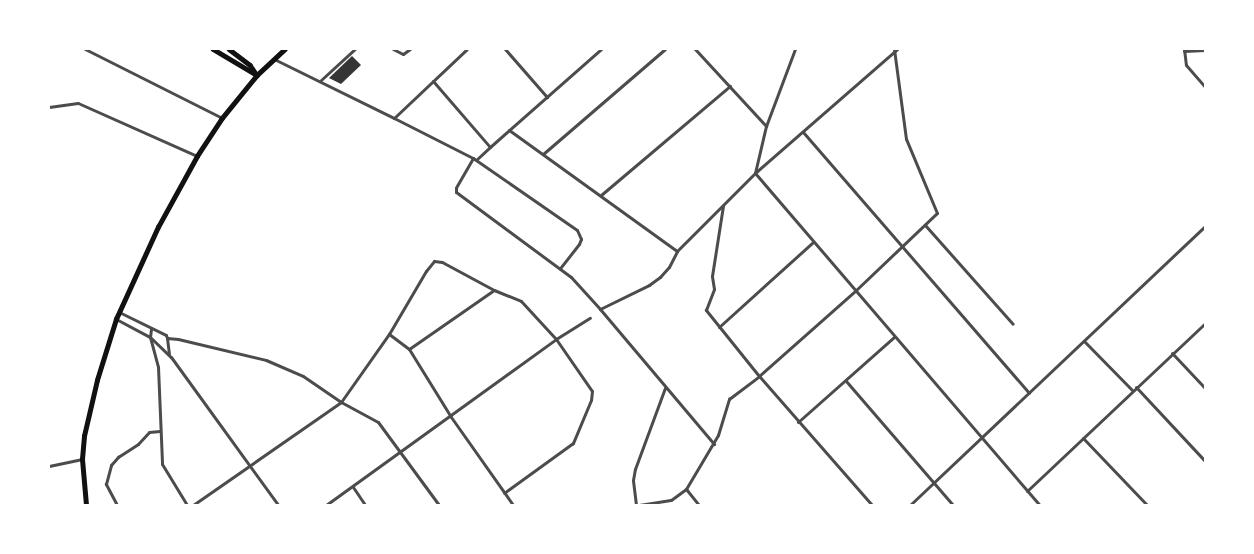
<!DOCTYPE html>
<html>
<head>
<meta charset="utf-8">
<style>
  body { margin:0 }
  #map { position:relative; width:1254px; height:554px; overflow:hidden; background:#fff; font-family:Figtree,sans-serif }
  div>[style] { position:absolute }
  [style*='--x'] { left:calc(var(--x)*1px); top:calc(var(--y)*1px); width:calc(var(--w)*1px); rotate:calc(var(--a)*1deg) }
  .building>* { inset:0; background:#353535 }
  .minor>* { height:3px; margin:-1.5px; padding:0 1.5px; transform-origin:1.5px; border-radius:1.5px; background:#4c4c4c }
  .secondary>* { height:4.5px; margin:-2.25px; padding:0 2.25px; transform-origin:2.25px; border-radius:2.25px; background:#111 }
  span { translate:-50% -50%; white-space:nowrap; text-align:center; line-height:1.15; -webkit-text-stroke:4px #fff; paint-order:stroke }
  .frame { position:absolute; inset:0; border:50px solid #fff; pointer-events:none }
</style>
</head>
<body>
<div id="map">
  <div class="building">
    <div style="clip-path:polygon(352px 56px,361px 65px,341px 84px,329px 78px)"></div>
  </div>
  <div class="minor">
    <div style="--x:85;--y:49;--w:153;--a:26.7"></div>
    <div style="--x:393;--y:49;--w:11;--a:27"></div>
    <div style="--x:403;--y:54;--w:9;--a:-36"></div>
    <div style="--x:505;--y:49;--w:64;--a:48.8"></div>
    <div style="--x:695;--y:49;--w:105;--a:47.3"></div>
    <div style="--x:795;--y:49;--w:82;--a:110.6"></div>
    <div style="--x:766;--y:126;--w:48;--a:103.2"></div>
    <div style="--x:755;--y:173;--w:438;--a:49.4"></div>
    <div style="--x:1184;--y:49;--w:16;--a:83"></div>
    <div style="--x:1186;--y:65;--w:29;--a:49"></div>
    <div style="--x:1184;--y:51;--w:21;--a:-3"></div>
    <div style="--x:274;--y:59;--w:134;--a:26.2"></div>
    <div style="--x:394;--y:118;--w:100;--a:-43.4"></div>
    <div style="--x:321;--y:80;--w:46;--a:-42.4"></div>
    <div style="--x:433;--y:81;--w:87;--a:49.2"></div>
    <div style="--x:490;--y:147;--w:148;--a:-41.4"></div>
    <div style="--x:49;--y:107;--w:29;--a:-8"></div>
    <div style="--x:78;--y:103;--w:130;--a:24"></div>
    <div style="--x:394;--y:118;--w:89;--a:26.9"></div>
    <div style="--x:473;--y:158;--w:126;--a:34.7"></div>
    <div style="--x:577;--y:230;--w:10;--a:66"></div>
    <div style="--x:581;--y:239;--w:5;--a:112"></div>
    <div style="--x:579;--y:244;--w:31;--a:128"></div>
    <div style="--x:509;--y:130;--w:207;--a:35.8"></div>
    <div style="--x:803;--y:132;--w:345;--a:49.1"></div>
    <div style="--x:543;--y:154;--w:161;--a:-40.7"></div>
    <div style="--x:473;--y:158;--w:34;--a:120"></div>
    <div style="--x:456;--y:188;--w:4;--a:90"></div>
    <div style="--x:456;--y:192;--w:143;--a:36.5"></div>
    <div style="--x:571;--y:277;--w:43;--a:47.8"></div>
    <div style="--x:600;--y:309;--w:177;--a:49.8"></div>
    <div style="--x:476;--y:160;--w:19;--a:-43"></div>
    <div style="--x:601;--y:195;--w:169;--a:-40.2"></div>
    <div style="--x:925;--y:225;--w:132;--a:48.4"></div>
    <div style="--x:600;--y:309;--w:55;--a:-26.1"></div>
    <div style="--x:649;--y:285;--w:14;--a:-36"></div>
    <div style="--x:660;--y:277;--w:13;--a:-48"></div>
    <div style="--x:669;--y:267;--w:18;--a:-63"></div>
    <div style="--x:677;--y:251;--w:110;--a:-45"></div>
    <div style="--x:755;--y:173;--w:189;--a:-41.1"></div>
    <div style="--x:119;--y:312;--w:52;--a:26.1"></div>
    <div style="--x:166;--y:335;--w:3;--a:72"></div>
    <div style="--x:167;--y:338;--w:11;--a:5"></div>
    <div style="--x:178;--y:339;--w:90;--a:13.4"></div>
    <div style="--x:266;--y:360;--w:40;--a:23.4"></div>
    <div style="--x:303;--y:376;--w:46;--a:34.4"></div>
    <div style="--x:341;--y:402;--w:42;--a:28.4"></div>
    <div style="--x:378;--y:422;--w:103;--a:53.7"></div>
    <div style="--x:116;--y:319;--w:38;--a:28"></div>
    <div style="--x:150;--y:337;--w:29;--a:44"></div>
    <div style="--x:171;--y:357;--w:183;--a:54.1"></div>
    <div style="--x:719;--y:327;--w:127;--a:-42.1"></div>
    <div style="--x:151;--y:329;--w:8;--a:97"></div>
    <div style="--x:150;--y:337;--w:31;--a:75"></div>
    <div style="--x:158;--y:367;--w:97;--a:87.6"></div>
    <div style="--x:162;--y:464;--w:48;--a:58.6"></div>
    <div style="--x:389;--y:334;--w:73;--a:-59.6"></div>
    <div style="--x:426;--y:271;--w:13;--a:-51"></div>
    <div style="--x:434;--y:261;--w:8;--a:7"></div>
    <div style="--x:442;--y:262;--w:59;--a:28.3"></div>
    <div style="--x:167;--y:338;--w:16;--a:83"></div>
    <div style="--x:1084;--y:341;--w:69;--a:45.6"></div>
    <div style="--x:409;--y:349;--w:80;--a:58.3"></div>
    <div style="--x:451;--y:417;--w:108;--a:54.8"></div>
    <div style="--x:1172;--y:353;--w:48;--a:46.7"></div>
    <div style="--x:846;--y:381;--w:164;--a:49.2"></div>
    <div style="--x:1136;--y:387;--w:101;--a:47"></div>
    <div style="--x:798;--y:422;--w:128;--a:-41.5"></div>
    <div style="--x:1083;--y:438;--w:93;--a:46.3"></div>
    <div style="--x:49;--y:466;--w:34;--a:-12"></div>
    <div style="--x:353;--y:487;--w:22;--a:56"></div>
    <div style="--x:686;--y:489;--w:21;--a:51"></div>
    <div style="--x:1027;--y:491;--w:245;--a:-43.3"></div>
    <div style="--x:117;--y:505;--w:24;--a:-118"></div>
    <div style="--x:106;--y:484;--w:20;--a:-75"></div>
    <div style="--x:111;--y:465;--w:11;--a:-49"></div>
    <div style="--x:118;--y:457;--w:24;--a:-33"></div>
    <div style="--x:138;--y:444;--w:16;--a:-47"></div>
    <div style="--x:149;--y:432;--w:11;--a:-5"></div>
    <div style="--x:193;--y:505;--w:180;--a:-34.8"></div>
    <div style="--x:341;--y:402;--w:83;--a:-54.8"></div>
    <div style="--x:389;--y:334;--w:25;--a:37"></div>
    <div style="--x:409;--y:349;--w:103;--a:-34.8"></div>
    <div style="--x:494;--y:290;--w:29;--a:22"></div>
    <div style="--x:521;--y:301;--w:52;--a:47.4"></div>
    <div style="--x:556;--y:339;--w:63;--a:55.3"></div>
    <div style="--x:592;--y:391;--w:9;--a:96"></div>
    <div style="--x:591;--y:400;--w:47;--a:112.7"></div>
    <div style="--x:573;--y:443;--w:85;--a:144.1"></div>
    <div style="--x:326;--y:505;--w:284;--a:-35.8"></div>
    <div style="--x:556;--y:339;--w:40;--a:-32"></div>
    <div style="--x:636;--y:505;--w:25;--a:-97"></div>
    <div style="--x:633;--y:480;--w:11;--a:-80"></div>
    <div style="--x:635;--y:469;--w:86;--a:-69.7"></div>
    <div style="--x:639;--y:505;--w:32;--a:-9"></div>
    <div style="--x:671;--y:500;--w:19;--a:-36"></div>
    <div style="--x:686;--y:489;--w:63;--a:-59.3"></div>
    <div style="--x:718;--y:435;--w:38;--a:-73"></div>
    <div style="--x:729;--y:399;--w:38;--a:-37"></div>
    <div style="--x:759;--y:376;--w:85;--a:-128.8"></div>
    <div style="--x:706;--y:310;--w:22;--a:-69"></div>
    <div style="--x:714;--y:289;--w:13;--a:-99"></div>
    <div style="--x:712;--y:276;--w:71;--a:-81.1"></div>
    <div style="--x:872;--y:505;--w:171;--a:-131.2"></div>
    <div style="--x:759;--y:376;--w:128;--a:-41.5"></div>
    <div style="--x:855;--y:291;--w:113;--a:-43.6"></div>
    <div style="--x:937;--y:213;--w:80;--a:-112.7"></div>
    <div style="--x:906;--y:139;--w:91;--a:-97.6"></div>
    <div style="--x:910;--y:505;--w:406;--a:-43.4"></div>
  </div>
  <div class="secondary">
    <div style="--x:213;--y:49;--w:51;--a:30.6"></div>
    <div style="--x:229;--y:49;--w:26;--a:37"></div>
    <div style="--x:250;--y:65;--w:11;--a:56"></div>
    <div style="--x:86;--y:505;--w:46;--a:-95"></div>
    <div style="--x:82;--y:459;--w:23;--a:-85"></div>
    <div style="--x:84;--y:436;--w:57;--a:-76.9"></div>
    <div style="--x:97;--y:380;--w:64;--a:-72.7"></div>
    <div style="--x:116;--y:319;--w:101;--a:-65.5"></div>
    <div style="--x:158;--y:227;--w:81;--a:-61.2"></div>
    <div style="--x:197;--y:156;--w:45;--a:-56.7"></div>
    <div style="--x:222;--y:118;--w:55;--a:-50.9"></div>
    <div style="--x:257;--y:75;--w:38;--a:-43"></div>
  </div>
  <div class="frame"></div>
</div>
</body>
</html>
